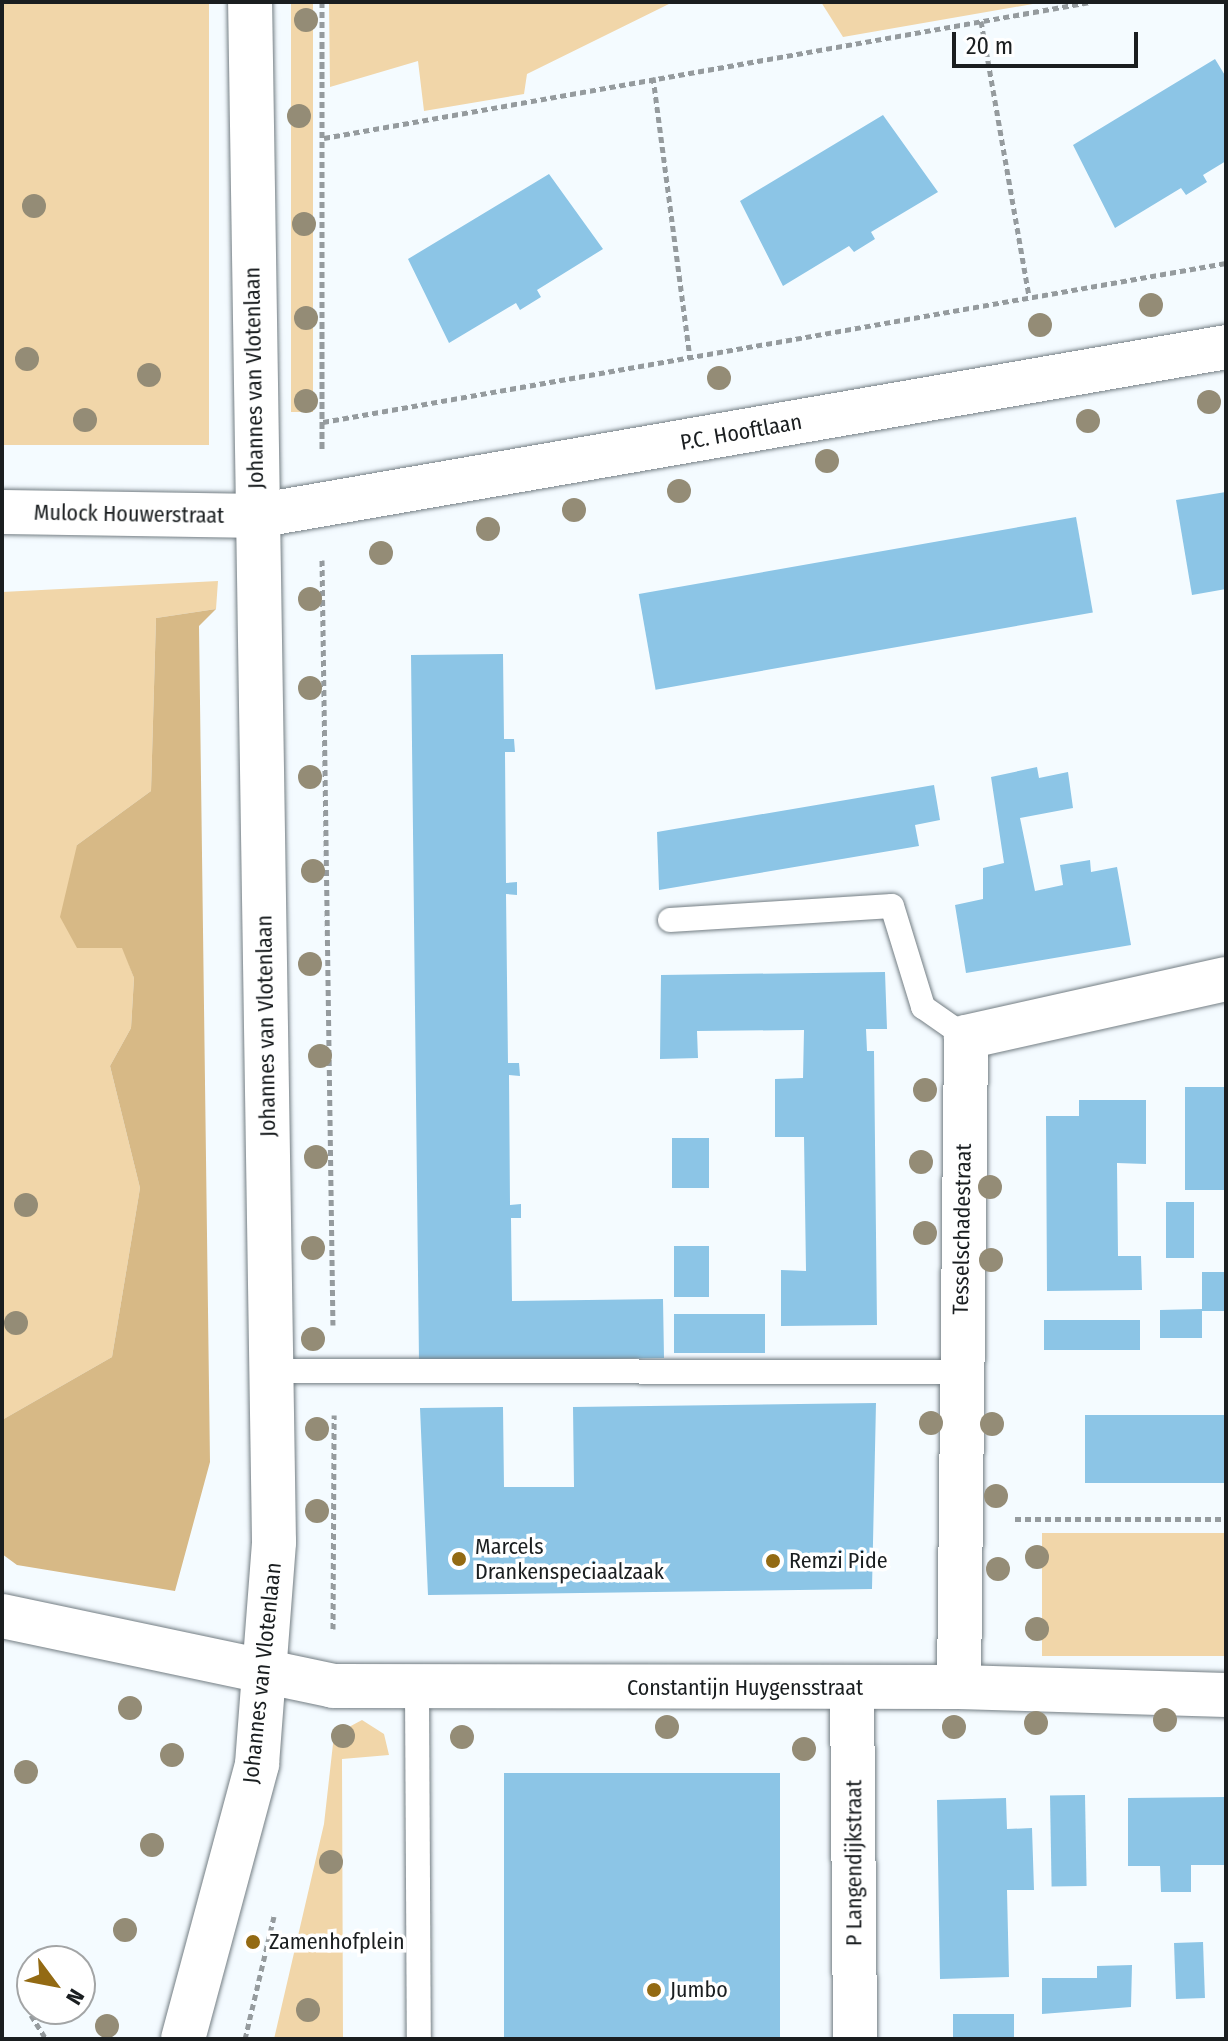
<!DOCTYPE html>
<html>
<head>
<meta charset="utf-8">
<style>
  body { margin:0 }
  #map { position:relative; width:1228px; height:2041px; overflow:hidden; background:#f4fbff; font-family:"Fira Sans Condensed",sans-serif }
  div>[style] { position:absolute }
  [style*='--x'] { left:calc(var(--x)*1px); top:calc(var(--y)*1px); width:calc(var(--w)*1px); rotate:calc(var(--a)*1deg) }
  .green>* { inset:0; background:#f1d6a9; transform-origin:0 0 }
  .forest>* { inset:0; background:#d7b986 }
  .building>* { inset:0; background:#8cc5e6; transform-origin:0 0 }
  .path>* { height:5px; margin-top:-2.5px; transform-origin:0; background:repeating-linear-gradient(90deg,#959b9e 0 6px,transparent 0 10px) }
  .roads { filter:drop-shadow(0 0 2px #747e84) drop-shadow(0 0 2px #747e84) }
  .lane>* { height:24px; margin:-12px; padding:0 12px; transform-origin:12px; border-radius:12px; background:#fff }
  .street>* { height:44px; margin:-22px; padding:0 22px; transform-origin:22px; border-radius:22px; background:#fff }
  .secondary>* { height:44px; margin:-22px; padding:0 22px; transform-origin:22px; border-radius:22px; background:#fff }
  .trees>* { width:24px; height:24px; margin:-12px; border-radius:50%; background:#948c76 }
  .dots>* { width:22px; height:22px; translate:-50% -50%; box-sizing:border-box; border:4px solid #fff; border-radius:50% }
  span { translate:-50% -50%; white-space:nowrap; text-align:center; line-height:1.15; -webkit-text-stroke:7px #fff; paint-order:stroke }
  .street-label { font-size:22px; color:#1a1e20 }
  .poi-label { font-size:22px; color:#1a1e20 }
  .left { translate:0 -50%; text-align:left }
  .frame { position:absolute; inset:0; border:4px solid #1a1e20; pointer-events:none }
  .north { position:absolute; left:16px; top:1945px; width:80px; height:80px; box-sizing:border-box; background:#fff; border:2px solid #a3a5a6; border-radius:50%; rotate:122deg; font-size:22px; font-weight:700; line-height:32px; text-align:center; color:#1a1e20 }
  .north::after { content:''; display:block; margin:auto; width:28px; height:36px; background:#936a13; clip-path:polygon(50% 0,100% 100%,50% 72%,0 100%) }
  .scale { position:absolute; left:952px; top:32px; width:186px; height:36px; box-sizing:border-box; border:4px solid #1a1e20; border-top:0; padding-left:10px; font-size:24px; line-height:28px; white-space:nowrap; color:#1a1e20; -webkit-text-stroke:6px #fff; paint-order:stroke }
</style>
</head>
<body>
<div id="map">
  <div class="green">
    <div style="left:2px;top:2px;width:207px;height:443px"></div>
    <div style="left:291px;top:2px;width:22px;height:410px"></div>
    <div style="clip-path:polygon(329px 2px,673px 2px,527px 74px,524px 94px,424px 111px,418px 61px,330px 87px)"></div>
    <div style="clip-path:polygon(821px 2px,1044px 2px,843px 37px)"></div>
    <div style="clip-path:polygon(218px 581px,216px 609px,156px 618px,151px 791px,77px 845px,77px 948px,123px 948px,134px 978px,131px 1028px,110px 1066px,140px 1188px,112px 1357px,2px 1420px,2px 592px)"></div>
    <div style="left:1226px;top:1533px;width:123px;height:184px;rotate:90deg"></div>
    <div style="clip-path:polygon(362px 1720px,384px 1734px,389px 1755px,342px 1759px,343px 2039px,274px 2039px,324px 1824px,334px 1735px)"></div>
  </div>
  <div class="forest">
    <div style="clip-path:polygon(216px 609px,199px 626px,210px 1462px,175px 1591px,17px 1565px,2px 1554px,2px 1420px,112px 1357px,140px 1188px,110px 1066px,131px 1028px,134px 978px,122px 948px,77px 948px,60px 917px,77px 845px,151px 791px,156px 618px)"></div>
  </div>
  <div class="building">
    <div style="clip-path:polygon(1215px 59px,1226px 77px,1226px 161px,1203px 175px,1207px 182px,1186px 195px,1181px 188px,1115px 228px,1073px 145px)"></div>
    <div style="clip-path:polygon(883px 115px,938px 192px,871px 232px,875px 239px,854px 252px,849px 246px,783px 286px,740px 201px)"></div>
    <div style="clip-path:polygon(549px 174px,603px 249px,537px 290px,541px 297px,520px 310px,516px 303px,449px 343px,408px 259px)"></div>
    <div style="clip-path:polygon(1226px 492px,1226px 589px,1192px 595px,1176px 500px)"></div>
    <div style="left:1076px;top:517px;width:97px;height:444px;rotate:80deg"></div>
    <div style="clip-path:polygon(503px 654px,504px 739px,514px 739px,515px 752px,505px 752px,506px 883px,517px 882px,517px 895px,506px 894px,508px 1063px,519px 1063px,520px 1076px,509px 1075px,510px 1205px,521px 1204px,521px 1218px,511px 1218px,512px 1301px,663px 1299px,664px 1358px,419px 1362px,411px 655px)"></div>
    <div style="clip-path:polygon(1037px 767px,1039px 778px,1068px 772px,1073px 808px,1020px 818px,1035px 891px,1063px 885px,1060px 865px,1090px 860px,1091px 872px,1117px 867px,1131px 945px,966px 973px,955px 905px,983px 899px,983px 868px,1004px 863px,991px 777px)"></div>
    <div style="clip-path:polygon(934px 785px,940px 820px,915px 825px,919px 846px,659px 890px,657px 832px)"></div>
    <div style="clip-path:polygon(885px 972px,887px 1029px,866px 1029px,867px 1051px,874px 1051px,877px 1325px,781px 1326px,781px 1270px,806px 1271px,804px 1137px,775px 1137px,775px 1079px,803px 1078px,804px 1030px,697px 1031px,698px 1058px,660px 1059px,661px 975px)"></div>
    <div style="left:1226px;top:1087px;width:103px;height:41px;rotate:90deg"></div>
    <div style="clip-path:polygon(1079px 1100px,1146px 1100px,1146px 1164px,1117px 1163px,1118px 1256px,1141px 1256px,1142px 1290px,1047px 1291px,1046px 1116px,1079px 1116px)"></div>
    <div style="left:672px;top:1138px;width:37px;height:50px"></div>
    <div style="left:1166px;top:1202px;width:28px;height:56px"></div>
    <div style="left:674px;top:1246px;width:35px;height:51px"></div>
    <div style="clip-path:polygon(1202px 1272px,1226px 1272px,1226px 1311px,1202px 1311px,1202px 1338px,1160px 1338px,1160px 1310px,1202px 1309px)"></div>
    <div style="left:674px;top:1314px;width:91px;height:39px"></div>
    <div style="left:1044px;top:1320px;width:96px;height:30px"></div>
    <div style="clip-path:polygon(876px 1403px,872px 1589px,428px 1595px,420px 1408px,503px 1407px,504px 1487px,574px 1487px,573px 1407px)"></div>
    <div style="left:1226px;top:1415px;width:68px;height:141px;rotate:90deg"></div>
    <div style="left:780px;top:1773px;width:266px;height:276px;rotate:90deg"></div>
    <div style="left:1085px;top:1795px;width:91px;height:35px;rotate:89deg"></div>
    <div style="clip-path:polygon(1226px 1797px,1226px 1865px,1191px 1865px,1191px 1892px,1161px 1892px,1160px 1866px,1128px 1866px,1128px 1798px)"></div>
    <div style="clip-path:polygon(1006px 1798px,1007px 1829px,1032px 1828px,1034px 1890px,1007px 1890px,1009px 1977px,940px 1979px,937px 1800px)"></div>
    <div style="left:1203px;top:1942px;width:56px;height:29px;rotate:88deg"></div>
    <div style="clip-path:polygon(1132px 1965px,1131px 2007px,1042px 2014px,1042px 1978px,1097px 1978px,1097px 1966px)"></div>
    <div style="left:1014px;top:2014px;width:25px;height:61px;rotate:90deg"></div>
  </div>
  <div class="path">
    <div style="--x:322;--y:2;--w:448;--a:90"></div>
    <div style="--x:981;--y:21;--w:278;--a:80.1"></div>
    <div style="--x:653;--y:77;--w:283;--a:82.5"></div>
    <div style="--x:324;--y:138;--w:778;--a:-10.07"></div>
    <div style="--x:323;--y:422;--w:917;--a:-9.99"></div>
    <div style="--x:322;--y:560;--w:765;--a:89.18"></div>
    <div style="--x:1015;--y:1519;--w:211;--a:0"></div>
    <div style="--x:333;--y:1629;--w:214;--a:-89.7"></div>
    <div style="--x:31;--y:2015;--w:28;--a:58"></div>
    <div style="--x:245;--y:2039;--w:126;--a:-76.7"></div>
  </div>
  <div class="roads">
    <div class="lane">
      <div style="--x:670;--y:920;--w:222;--a:-3.6"></div>
      <div style="--x:892;--y:906;--w:106;--a:72.9"></div>
      <div style="--x:923;--y:1007;--w:52;--a:34.9"></div>
      <div style="--x:273;--y:1371;--w:686;--a:0.08"></div>
      <div style="--x:417;--y:1691;--w:348;--a:89.7"></div>
    </div>
    <div class="street">
      <div style="--x:2;--y:512;--w:254;--a:0.9"></div>
      <div style="--x:256;--y:516;--w:985;--a:-9.88"></div>
      <div style="--x:2;--y:1616;--w:338;--a:11.9"></div>
      <div style="--x:333;--y:1686;--w:626;--a:0.09"></div>
      <div style="--x:959;--y:1687;--w:267;--a:1.7"></div>
      <div style="--x:852;--y:1687;--w:352;--a:89.5"></div>
      <div style="--x:959;--y:1687;--w:650;--a:-89.38"></div>
      <div style="--x:966;--y:1037;--w:266;--a:-12.6"></div>
    </div>
    <div class="secondary">
      <div style="--x:183;--y:2039;--w:285;--a:-74.9"></div>
      <div style="--x:257;--y:1764;--w:223;--a:-85.6"></div>
      <div style="--x:274;--y:1542;--w:1540;--a:-90.89"></div>
    </div>
  </div>
  <div class="trees">
    <div style="left:306px;top:20px"></div>
    <div style="left:299px;top:116px"></div>
    <div style="left:34px;top:206px"></div>
    <div style="left:304px;top:224px"></div>
    <div style="left:1151px;top:305px"></div>
    <div style="left:306px;top:318px"></div>
    <div style="left:1040px;top:325px"></div>
    <div style="left:27px;top:359px"></div>
    <div style="left:149px;top:375px"></div>
    <div style="left:719px;top:378px"></div>
    <div style="left:306px;top:401px"></div>
    <div style="left:1209px;top:402px"></div>
    <div style="left:85px;top:420px"></div>
    <div style="left:1088px;top:421px"></div>
    <div style="left:827px;top:461px"></div>
    <div style="left:679px;top:491px"></div>
    <div style="left:574px;top:510px"></div>
    <div style="left:488px;top:529px"></div>
    <div style="left:381px;top:553px"></div>
    <div style="left:310px;top:599px"></div>
    <div style="left:310px;top:688px"></div>
    <div style="left:310px;top:777px"></div>
    <div style="left:313px;top:871px"></div>
    <div style="left:310px;top:964px"></div>
    <div style="left:320px;top:1056px"></div>
    <div style="left:925px;top:1090px"></div>
    <div style="left:316px;top:1157px"></div>
    <div style="left:921px;top:1162px"></div>
    <div style="left:990px;top:1187px"></div>
    <div style="left:26px;top:1205px"></div>
    <div style="left:925px;top:1233px"></div>
    <div style="left:313px;top:1248px"></div>
    <div style="left:991px;top:1260px"></div>
    <div style="left:16px;top:1323px"></div>
    <div style="left:313px;top:1339px"></div>
    <div style="left:931px;top:1423px"></div>
    <div style="left:992px;top:1424px"></div>
    <div style="left:317px;top:1429px"></div>
    <div style="left:996px;top:1496px"></div>
    <div style="left:317px;top:1511px"></div>
    <div style="left:1037px;top:1557px"></div>
    <div style="left:998px;top:1569px"></div>
    <div style="left:1037px;top:1629px"></div>
    <div style="left:130px;top:1708px"></div>
    <div style="left:1165px;top:1720px"></div>
    <div style="left:1036px;top:1723px"></div>
    <div style="left:667px;top:1727px"></div>
    <div style="left:954px;top:1727px"></div>
    <div style="left:343px;top:1736px"></div>
    <div style="left:462px;top:1737px"></div>
    <div style="left:804px;top:1749px"></div>
    <div style="left:172px;top:1755px"></div>
    <div style="left:26px;top:1772px"></div>
    <div style="left:152px;top:1845px"></div>
    <div style="left:331px;top:1862px"></div>
    <div style="left:125px;top:1930px"></div>
    <div style="left:308px;top:2010px"></div>
    <div style="left:107px;top:2026px"></div>
  </div>
  <div class="dots">
    <div style="left:459px;top:1559px;background:#936a13"></div>
    <div style="left:773px;top:1561px;background:#936a13"></div>
    <div style="left:253px;top:1942px;background:#936a13"></div>
    <div style="left:654px;top:1990px;background:#936a13"></div>
  </div>
  <div class="street-label">
    <span style="left:254px;top:378px;rotate:-91deg">Johannes van Vlotenlaan</span>
    <span style="left:741px;top:432px;rotate:-10deg">P.C. Hooftlaan</span>
    <span style="left:129px;top:514px;rotate:1deg">Mulock Houwerstraat</span>
    <span style="left:266px;top:1026px;rotate:-91deg">Johannes van Vlotenlaan</span>
    <span style="left:962px;top:1229px;rotate:-89deg">Tesselschadestraat</span>
    <span style="left:262px;top:1673px;rotate:-84deg">Johannes van Vlotenlaan</span>
    <span style="left:745px;top:1688px">Constantijn Huygensstraat</span>
    <span style="left:854px;top:1863px;rotate:-90deg">P Langendijkstraat</span>
  </div>
  <div class="poi-label">
    <span class="left" style="left:475px;top:1559px">Marcels<br>Drankenspeciaalzaak</span>
    <span class="left" style="left:789px;top:1561px">Remzi Pide</span>
    <span class="left" style="left:269px;top:1942px">Zamenhofplein</span>
    <span class="left" style="left:670px;top:1990px">Jumbo</span>
  </div>
  <div class="frame"></div>
  <div class="north">N</div>
  <div class="scale">20 m</div>
</div>
</body>
</html>
